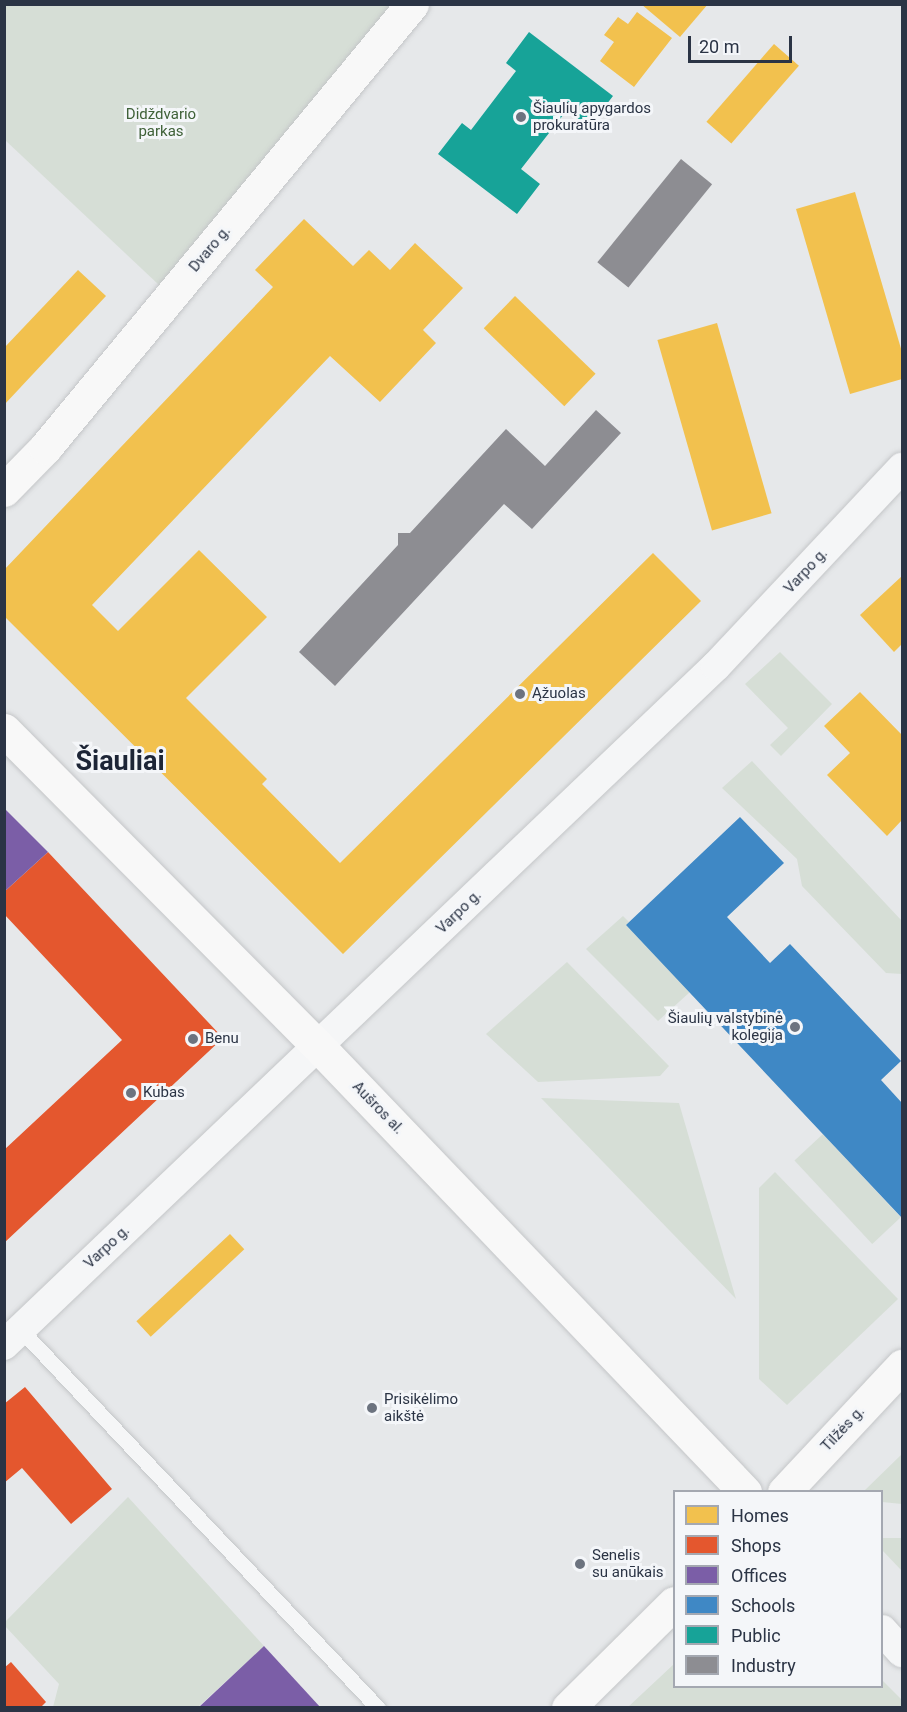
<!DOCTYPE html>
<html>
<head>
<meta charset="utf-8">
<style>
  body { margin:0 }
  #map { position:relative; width:907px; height:1712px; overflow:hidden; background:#e6e8ea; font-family:Roboto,sans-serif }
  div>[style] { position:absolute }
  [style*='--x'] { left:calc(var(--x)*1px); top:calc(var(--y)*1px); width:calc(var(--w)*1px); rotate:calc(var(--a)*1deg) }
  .green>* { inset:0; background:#d6ded6; transform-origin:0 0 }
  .homes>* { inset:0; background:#f2c14e; transform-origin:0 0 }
  .shops>* { inset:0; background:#e4572e }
  .offices>* { inset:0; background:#7b5ea7 }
  .schools>* { inset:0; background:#3f88c5 }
  .public>* { inset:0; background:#17a398 }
  .industry>* { inset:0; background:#8d8d92; transform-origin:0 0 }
  .roads { filter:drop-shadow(0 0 2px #c4c6c8) drop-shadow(0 0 2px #c4c6c8) }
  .lane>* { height:15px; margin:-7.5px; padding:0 7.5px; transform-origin:7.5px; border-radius:7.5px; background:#f5f6f7 }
  .street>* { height:30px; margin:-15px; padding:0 15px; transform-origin:15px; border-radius:15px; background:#f5f6f7 }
  .secondary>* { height:33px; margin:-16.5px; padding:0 16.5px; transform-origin:16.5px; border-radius:16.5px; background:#f8f8f8 }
  .highway>* { height:33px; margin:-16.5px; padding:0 16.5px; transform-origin:16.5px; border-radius:16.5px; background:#f8f8f8 }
  .dots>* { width:16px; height:16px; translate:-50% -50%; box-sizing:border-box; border:3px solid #f4f6f9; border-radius:50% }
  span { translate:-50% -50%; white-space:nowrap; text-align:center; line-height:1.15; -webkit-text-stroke:6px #f4f6f9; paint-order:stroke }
  .poi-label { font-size:15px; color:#2b3445 }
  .left { translate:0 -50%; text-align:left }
  .right { translate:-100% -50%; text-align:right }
  .park-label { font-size:15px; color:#3f6138 }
  .street-label { font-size:15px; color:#2b3445 }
  .town-label { font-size:27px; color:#1d2536; font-weight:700 }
  .frame { position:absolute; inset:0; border:6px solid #2b3445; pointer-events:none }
  .legend { position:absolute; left:673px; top:1490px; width:210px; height:198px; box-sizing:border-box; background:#f4f6f9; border:2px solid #a4a8b1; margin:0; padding:8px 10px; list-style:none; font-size:18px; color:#2b3445 }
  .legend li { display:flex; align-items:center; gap:12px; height:30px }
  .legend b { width:30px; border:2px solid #a4a8b1 }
  .scale { position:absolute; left:688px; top:36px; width:104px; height:27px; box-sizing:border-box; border:3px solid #2b3445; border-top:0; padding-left:8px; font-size:18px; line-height:21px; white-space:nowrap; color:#2b3445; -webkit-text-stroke:4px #f4f6f9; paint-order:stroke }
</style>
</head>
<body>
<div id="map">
  <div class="green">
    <div style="clip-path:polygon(4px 5px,412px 5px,159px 285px,5px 140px)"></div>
    <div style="clip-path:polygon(780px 652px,832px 704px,781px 756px,770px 745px,788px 728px,745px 684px)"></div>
    <div style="clip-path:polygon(752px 761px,902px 921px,902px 974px,886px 973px,802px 886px,797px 859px,722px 788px)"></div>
    <div style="clip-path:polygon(623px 916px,629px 922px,626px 925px,690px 992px,658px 1021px,586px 949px)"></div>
    <div style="clip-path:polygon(567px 962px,669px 1066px,660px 1076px,538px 1082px,486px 1034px)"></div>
    <div style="clip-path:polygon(541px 1098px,679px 1103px,736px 1299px)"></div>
    <div style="left:823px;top:1134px;width:114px;height:39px;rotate:47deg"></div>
    <div style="clip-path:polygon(775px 1172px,898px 1299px,787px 1405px,759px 1379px,759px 1188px)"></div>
    <div style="clip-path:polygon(902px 1454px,902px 1504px,882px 1502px,882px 1492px,864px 1491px)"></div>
    <div style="clip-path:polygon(128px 1497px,264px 1646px,198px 1707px,53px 1707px,59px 1684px,5px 1626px,5px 1622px)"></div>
    <div style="clip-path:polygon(882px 1538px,902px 1538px,902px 1571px,882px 1550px)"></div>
    <div style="clip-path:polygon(674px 1664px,674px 1686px,882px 1686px,882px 1680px,902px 1700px,902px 1707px,628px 1707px)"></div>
  </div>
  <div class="homes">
    <div style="clip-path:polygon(641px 4px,708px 4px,680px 37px)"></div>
    <div style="clip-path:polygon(637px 12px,672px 38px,634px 87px,600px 61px,614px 42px,604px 35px,618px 17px,628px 24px)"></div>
    <div style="left:774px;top:44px;width:33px;height:103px;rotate:41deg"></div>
    <div style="clip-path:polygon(855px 192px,902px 352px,902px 379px,850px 394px,796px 209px)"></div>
    <div style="clip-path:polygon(304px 219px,353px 266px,369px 250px,390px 270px,415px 243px,463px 288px,423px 330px,436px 343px,380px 402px,330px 356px,92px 605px,118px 631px,199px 550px,267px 617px,186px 698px,267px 779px,262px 784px,340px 863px,653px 553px,701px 601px,343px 954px,4px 616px,4px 570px,273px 287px,255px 270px)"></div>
    <div style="clip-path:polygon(78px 270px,106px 296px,4px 405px,4px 348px)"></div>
    <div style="left:515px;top:296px;width:112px;height:45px;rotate:44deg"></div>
    <div style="left:717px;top:323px;width:198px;height:62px;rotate:74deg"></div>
    <div style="clip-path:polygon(902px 576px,902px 644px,894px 652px,860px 615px)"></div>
    <div style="clip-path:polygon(860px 692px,902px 735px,902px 820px,887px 836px,827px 775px,850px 753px,824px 726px)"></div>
    <div style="left:230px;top:1234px;width:21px;height:128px;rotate:47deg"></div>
  </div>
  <div class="shops">
    <div style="clip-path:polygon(48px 852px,223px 1038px,4px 1243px,4px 1150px,122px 1040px,4px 914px,4px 892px)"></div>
    <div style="clip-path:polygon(25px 1387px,112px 1489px,71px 1524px,22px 1468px,4px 1483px,4px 1404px)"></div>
    <div style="clip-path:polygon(11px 1662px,46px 1702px,40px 1708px,4px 1708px,4px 1668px)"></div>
  </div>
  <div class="offices">
    <div style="clip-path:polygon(4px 808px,48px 852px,4px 892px)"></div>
    <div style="clip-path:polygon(264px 1646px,321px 1708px,198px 1708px)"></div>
  </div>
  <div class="schools">
    <div style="clip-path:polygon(740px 817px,784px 863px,727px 917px,770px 963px,790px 944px,901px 1061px,881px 1080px,902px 1103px,902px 1218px,626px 925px)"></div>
  </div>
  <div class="public">
    <div style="clip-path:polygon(529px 32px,613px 96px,589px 127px,567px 110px,521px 169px,540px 184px,517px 214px,438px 154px,462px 123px,471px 130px,516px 71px,506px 63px)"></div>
  </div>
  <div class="industry">
    <div style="left:681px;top:159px;width:40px;height:133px;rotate:39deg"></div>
    <div style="clip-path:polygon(596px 410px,621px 433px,532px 529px,504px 504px,335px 686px,299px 652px,398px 545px,398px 533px,410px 533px,506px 429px,545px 466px)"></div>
  </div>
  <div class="roads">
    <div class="lane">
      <div style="--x:21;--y:1330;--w:520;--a:46.64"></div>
    </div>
    <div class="street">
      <div style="--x:4;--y:1345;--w:984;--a:-43.64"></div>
      <div style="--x:716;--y:666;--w:272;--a:-46.8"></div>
      <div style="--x:882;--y:1630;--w:30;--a:48"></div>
    </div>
    <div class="secondary">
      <div style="--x:4;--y:490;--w:59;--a:-45.7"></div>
      <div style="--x:45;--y:448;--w:576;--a:-50.42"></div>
      <div style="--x:4;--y:730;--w:444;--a:45.2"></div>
      <div style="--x:317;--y:1045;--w:619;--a:46.24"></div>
    </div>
    <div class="highway">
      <div style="--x:784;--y:1492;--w:173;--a:-46.9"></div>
      <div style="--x:568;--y:1708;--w:149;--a:-44.7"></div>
    </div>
  </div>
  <div class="dots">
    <div style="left:521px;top:117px;background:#6c737f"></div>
    <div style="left:520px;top:694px;background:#6c737f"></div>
    <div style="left:795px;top:1027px;background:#6c737f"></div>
    <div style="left:193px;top:1039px;background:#6c737f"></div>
    <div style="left:131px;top:1093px;background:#6c737f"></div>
    <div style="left:372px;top:1408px;background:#6c737f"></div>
    <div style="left:580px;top:1564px;background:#6c737f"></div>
  </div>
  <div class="poi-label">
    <span class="left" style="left:533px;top:117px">Šiaulių apygardos<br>prokuratūra</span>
    <span class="left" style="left:532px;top:694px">Ąžuolas</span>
    <span class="right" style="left:783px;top:1027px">Šiaulių valstybinė<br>kolegija</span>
    <span class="left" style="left:205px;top:1039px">Benu</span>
    <span class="left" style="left:143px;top:1093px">Kubas</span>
    <span class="left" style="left:384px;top:1408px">Prisikėlimo<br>aikštė</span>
    <span class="left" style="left:592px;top:1564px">Senelis<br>su anūkais</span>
  </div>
  <div class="park-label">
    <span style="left:161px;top:123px">Didždvario<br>parkas</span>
  </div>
  <div class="street-label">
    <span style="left:210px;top:249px;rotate:-50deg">Dvaro g.</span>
    <span style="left:806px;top:571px;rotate:-47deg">Varpo g.</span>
    <span style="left:459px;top:912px;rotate:-44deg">Varpo g.</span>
    <span style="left:378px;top:1108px;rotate:46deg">Aušros al.</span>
    <span style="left:107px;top:1247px;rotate:-43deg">Varpo g.</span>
    <span style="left:843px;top:1429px;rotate:-47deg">Tilžės g.</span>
  </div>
  <div class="town-label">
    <span style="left:120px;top:762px">Šiauliai</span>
  </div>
  <div class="frame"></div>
  <ul class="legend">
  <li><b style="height:16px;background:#f2c14e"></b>Homes</li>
  <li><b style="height:16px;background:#e4572e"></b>Shops</li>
  <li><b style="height:16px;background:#7b5ea7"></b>Offices</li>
  <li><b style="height:16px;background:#3f88c5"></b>Schools</li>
  <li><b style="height:16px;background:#17a398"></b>Public</li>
  <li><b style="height:16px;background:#8d8d92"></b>Industry</li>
  </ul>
  <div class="scale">20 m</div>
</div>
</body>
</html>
